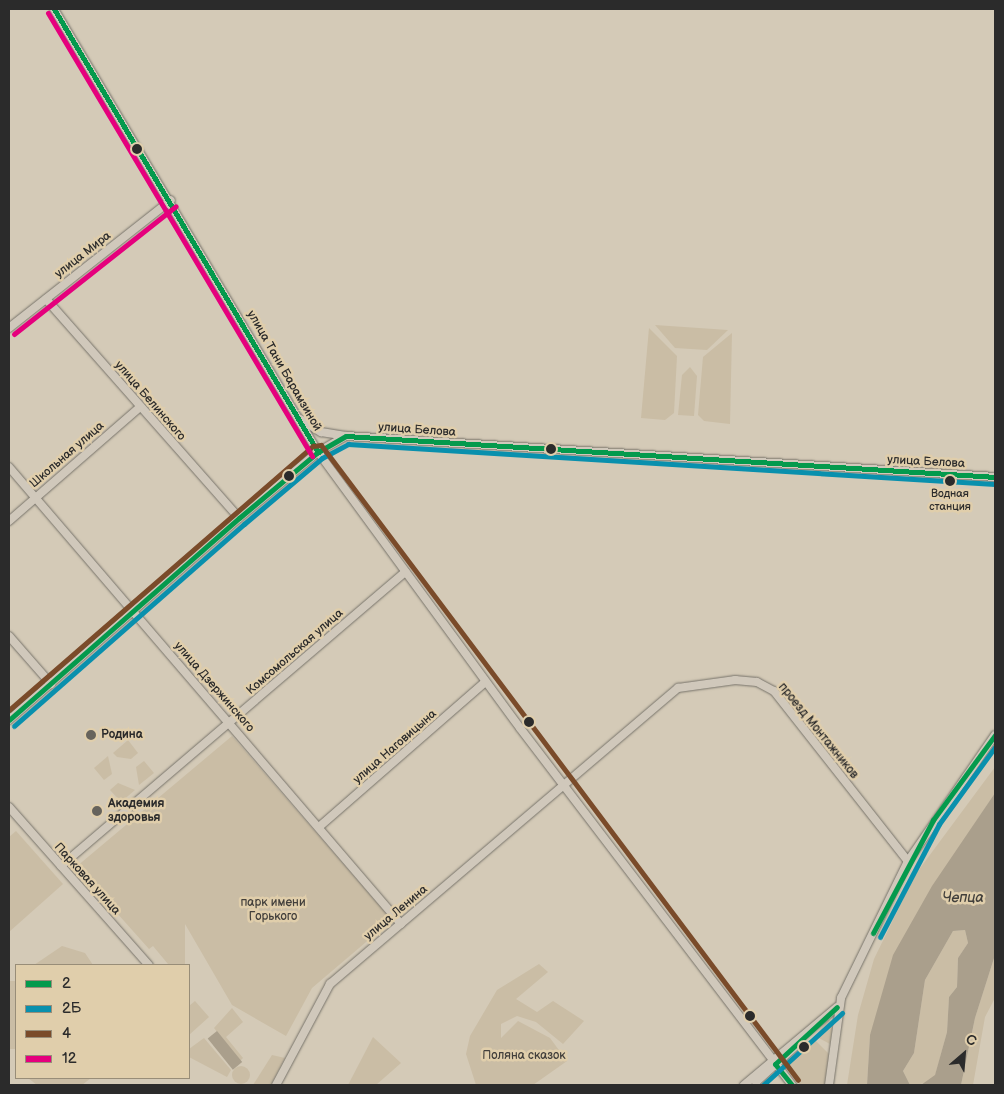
<!DOCTYPE html>
<html>
<head>
<meta charset="utf-8">
<style>
  body { margin:0 }
  #map { position:relative; width:1004px; height:1094px; overflow:hidden; background:#d4cab7; font-family:"Balsamiq Sans",sans-serif }
  div>[style] { position:absolute }
  [style*='--x'] { left:calc(var(--x)*1px); top:calc(var(--y)*1px); width:calc(var(--w)*1px); rotate:calc(var(--a)*1deg) }
  .green>* { inset:0; background:#cabda5; transform-origin:0 0 }
  .round { border-radius:50% }
  .water>* { inset:0; background:#aa9f8c; transform-origin:0 0 }
  .roads { filter:drop-shadow(0 0 1px #77736a) drop-shadow(0 0 1px #77736a) }
  .minor>* { height:8px; margin:-4px; padding:0 4px; transform-origin:4px; border-radius:4px; background:#d0c8bb }
  .bus-1>* { height:5px; margin:-2.5px; padding:0 2.5px; transform-origin:2.5px; border-radius:2.5px; background:#049a4d }
  .bus-2>* { height:5px; margin:-2.5px; padding:0 2.5px; transform-origin:2.5px; border-radius:2.5px; background:#0990ad }
  .bus-3>* { height:5px; margin:-2.5px; padding:0 2.5px; transform-origin:2.5px; border-radius:2.5px; background:#7a4b2a }
  .bus-4>* { height:5px; margin:-2.5px; padding:0 2.5px; transform-origin:2.5px; border-radius:2.5px; background:#e5007d }
  .dots>* { width:14px; height:14px; translate:-50% -50%; box-sizing:border-box; border:2px solid #e0ceab; border-radius:50% }
  span { translate:-50% -50%; white-space:nowrap; text-align:center; line-height:1.15; -webkit-text-stroke:5px #e0ceab; paint-order:stroke }
  .bus-label { font-size:11px; color:#2b2b2b }
  .street-label { font-size:12px; color:#2b2b2b }
  .poi-label { font-size:12px; color:#2b2b2b; font-weight:700 }
  .left { translate:0 -50%; text-align:left }
  .park-label { font-size:12px; color:#423f3b }
  .water-label { font-size:14px; color:#413f3b; font-style:italic }
  .frame { position:absolute; inset:0; border:10px solid #2b2b2b; pointer-events:none }
  .legend { position:absolute; left:15px; top:964px; width:175px; height:115px; box-sizing:border-box; background:#e0ceab; border:1px solid #988d78; margin:0; padding:6px 9px; list-style:none; font-size:15px; color:#2b2b2b }
  .legend li { display:flex; align-items:center; gap:10px; height:25px }
  .legend b { width:25px; border:1px solid #988d78 }
  .north { position:absolute; left:939px; top:1029px; width:50px; height:50px; -webkit-text-stroke:4px #e0ceab; paint-order:stroke; rotate:27deg; font-size:14px; font-weight:700; line-height:20px; text-align:center; color:#2b2b2b }
  .north::after { content:''; display:block; margin:auto; width:18px; height:22px; background:#2b2b2b; clip-path:polygon(50% 0,100% 100%,50% 72%,0 100%) }
</style>
</head>
<body>
<div id="map">
  <div class="green">
    <div style="clip-path:polygon(655px 325px,728px 330px,707px 350px,675px 348px)"></div>
    <div style="clip-path:polygon(649px 328px,677px 356px,674px 413px,665px 420px,641px 418px)"></div>
    <div style="clip-path:polygon(732px 333px,730px 424px,704px 421px,698px 415px,703px 357px)"></div>
    <div style="clip-path:polygon(690px 367px,697px 376px,694px 416px,678px 415px,682px 375px)"></div>
    <div style="clip-path:polygon(232px 736px,392px 920px,312px 988px,286px 1036px,232px 1005px,185px 924px,185px 965px,168px 964px,153px 946px,149px 949px,76px 867px)"></div>
    <div style="clip-path:polygon(128px 740px,138px 753px,131px 759px,117px 757px,113px 753px)"></div>
    <div style="clip-path:polygon(108px 756px,112px 774px,104px 780px,94px 768px)"></div>
    <div style="clip-path:polygon(144px 761px,154px 773px,139px 785px,136px 767px)"></div>
    <div style="clip-path:polygon(995px 767px,995px 793px,947px 866px,870px 1035px,867px 1085px,847px 1085px,858px 1015px,874px 959px,915px 875px)"></div>
    <div style="clip-path:polygon(118px 783px,135px 790px,121px 802px,110px 790px)"></div>
    <div style="clip-path:polygon(16px 831px,63px 884px,9px 932px,9px 837px)"></div>
    <div style="clip-path:polygon(965px 930px,968px 943px,958px 958px,957px 987px,949px 997px,947px 1032px,935px 1076px,928px 1083px,910px 1085px,903px 1071px,914px 1053px,925px 980px,953px 931px)"></div>
    <div style="clip-path:polygon(62px 946px,85px 953px,93px 965px,34px 965px)"></div>
    <div style="clip-path:polygon(995px 955px,995px 998px,985px 1017px,973px 1085px,961px 1085px,975px 1018px)"></div>
    <div style="clip-path:polygon(539px 964px,548px 972px,516px 999px,537px 1012px,553px 1001px,584px 1021px,563px 1044px,536px 1022px,517px 1016px,501px 1024px,501px 1038px,518px 1021px,550px 1038px,567px 1061px,533px 1085px,476px 1085px,466px 1054px,470px 1036px,497px 990px)"></div>
    <div style="left:16px;top:981px;width:68px;height:9px;rotate:90deg"></div>
    <div style="clip-path:polygon(195px 1001px,209px 1017px,189px 1035px,189px 1006px)"></div>
    <div style="clip-path:polygon(232px 1008px,243px 1022px,226px 1037px,243px 1058px,240px 1061px,214px 1028px)"></div>
    <div style="clip-path:polygon(828px 1020px,833px 1021px,830px 1044px,815px 1036px)"></div>
    <div style="clip-path:polygon(373px 1037px,401px 1063px,376px 1085px,348px 1085px)"></div>
    <div style="clip-path:polygon(204px 1038px,231px 1070px,227px 1077px,189px 1057px,189px 1049px)"></div>
    <div style="clip-path:polygon(815px 1040px,829px 1054px,825px 1085px,800px 1085px,785px 1065px)"></div>
    <div style="clip-path:polygon(272px 1055px,285px 1058px,271px 1085px,253px 1085px)"></div>
    <div class="round" style="left:232px;top:1066px;width:18px;height:18px"></div>
    <div style="clip-path:polygon(28px 1078px,91px 1078px,82px 1085px,37px 1085px)"></div>
  </div>
  <div class="water">
    <div style="clip-path:polygon(995px 793px,995px 955px,975px 1018px,961px 1085px,921px 1085px,935px 1075px,947px 1032px,949px 997px,957px 987px,958px 958px,968px 943px,965px 930px,953px 931px,925px 980px,914px 1053px,903px 1071px,910px 1085px,867px 1085px,870px 1035px,893px 955px,932px 886px)"></div>
    <div style="left:217px;top:1031px;width:40px;height:12px;rotate:51deg"></div>
  </div>
  <div class="roads">
    <div class="minor">
      <div style="--x:54;--y:9;--w:516;--a:59.21"></div>
      <div style="--x:318;--y:452;--w:342;--a:53.8"></div>
      <div style="--x:520;--y:728;--w:449;--a:52.7"></div>
      <div style="--x:46;--y:299;--w:292;--a:48.6"></div>
      <div style="--x:9;--y:328;--w:206;--a:-38.3"></div>
      <div style="--x:300;--y:419;--w:25;--a:32"></div>
      <div style="--x:321;--y:432;--w:25;--a:9"></div>
      <div style="--x:9;--y:467;--w:602;--a:49.38"></div>
      <div style="--x:9;--y:521;--w:174;--a:-41"></div>
      <div style="--x:9;--y:636;--w:64;--a:48.8"></div>
      <div style="--x:9;--y:720;--w:306;--a:-41.3"></div>
      <div style="--x:239;--y:518;--w:103;--a:-39.9"></div>
      <div style="--x:318;--y:452;--w:32;--a:-30"></div>
      <div style="--x:346;--y:436;--w:650;--a:3.61"></div>
      <div style="--x:9;--y:807;--w:211;--a:48.5"></div>
      <div style="--x:319;--y:827;--w:220;--a:-41.1"></div>
      <div style="--x:61;--y:866;--w:453;--a:-40.5"></div>
      <div style="--x:756;--y:1082;--w:58;--a:-42.2"></div>
      <div style="--x:276;--y:1085;--w:115;--a:-61.9"></div>
      <div style="--x:330;--y:984;--w:457;--a:-40.4"></div>
      <div style="--x:678;--y:688;--w:58;--a:-8"></div>
      <div style="--x:735;--y:680;--w:22;--a:5"></div>
      <div style="--x:757;--y:682;--w:19;--a:28"></div>
      <div style="--x:774;--y:691;--w:216;--a:51.8"></div>
      <div style="--x:744;--y:1085;--w:121;--a:-40"></div>
      <div style="--x:829;--y:1085;--w:88;--a:-82.1"></div>
      <div style="--x:841;--y:998;--w:153;--a:-63.9"></div>
      <div style="--x:908;--y:861;--w:153;--a:-55.4"></div>
    </div>
  </div>
  <div class="bus-1">
    <div style="--x:54;--y:9;--w:516;--a:59.21"></div>
    <div style="--x:9;--y:720;--w:306;--a:-41.3"></div>
    <div style="--x:239;--y:518;--w:103;--a:-39.9"></div>
    <div style="--x:318;--y:452;--w:32;--a:-30"></div>
    <div style="--x:346;--y:436;--w:650;--a:3.61"></div>
    <div style="--x:873;--y:933;--w:128;--a:-62"></div>
    <div style="--x:933;--y:820;--w:105;--a:-53.9"></div>
    <div style="--x:792;--y:1085;--w:27;--a:-129"></div>
    <div style="--x:775;--y:1064;--w:84;--a:-42.6"></div>
  </div>
  <div class="bus-2">
    <div style="--x:14;--y:726;--w:306;--a:-41.3"></div>
    <div style="--x:244;--y:524;--w:102;--a:-40.2"></div>
    <div style="--x:322;--y:458;--w:30;--a:-28"></div>
    <div style="--x:348;--y:444;--w:648;--a:3.54"></div>
    <div style="--x:880;--y:937;--w:127;--a:-62.4"></div>
    <div style="--x:939;--y:824;--w:95;--a:-54"></div>
    <div style="--x:763;--y:1085;--w:107;--a:-42.3"></div>
  </div>
  <div class="bus-3">
    <div style="--x:9;--y:710;--w:403;--a:-41"></div>
    <div style="--x:313;--y:446;--w:8;--a:-7"></div>
    <div style="--x:321;--y:445;--w:794;--a:53.09"></div>
  </div>
  <div class="bus-4">
    <div style="--x:48;--y:13;--w:516;--a:59.21"></div>
    <div style="--x:14;--y:334;--w:206;--a:-38.3"></div>
  </div>
  <div class="dots">
    <div style="left:137px;top:149px;background:#2b2b2b"></div>
    <div style="left:551px;top:449px;background:#2b2b2b"></div>
    <div style="left:289px;top:476px;background:#2b2b2b"></div>
    <div style="left:950px;top:481px;background:#2b2b2b"></div>
    <div style="left:529px;top:722px;background:#2b2b2b"></div>
    <div style="left:91px;top:735px;background:#66635c"></div>
    <div style="left:97px;top:811px;background:#66635c"></div>
    <div style="left:750px;top:1016px;background:#2b2b2b"></div>
    <div style="left:804px;top:1047px;background:#2b2b2b"></div>
  </div>
  <div class="bus-label">
    <span style="left:950px;top:501px">Водная<br>станция</span>
  </div>
  <div class="street-label">
    <span style="left:83px;top:255px;rotate:-38deg">улица Мира</span>
    <span style="left:284px;top:371px;rotate:60deg">улица Тани Барамзиной</span>
    <span style="left:150px;top:401px;rotate:49deg">улица Белинского</span>
    <span style="left:417px;top:430px;rotate:4deg">улица Белова</span>
    <span style="left:67px;top:455px;rotate:-41deg">Школьная улица</span>
    <span style="left:926px;top:462px;rotate:3deg">улица Белова</span>
    <span style="left:295px;top:652px;rotate:-41deg">Комсомольская улица</span>
    <span style="left:214px;top:687px;rotate:49deg">улица Дзержинского</span>
    <span style="left:818px;top:731px;rotate:51deg">проезд Монтажников</span>
    <span style="left:395px;top:747px;rotate:-41deg">улица Наговицына</span>
    <span style="left:87px;top:879px;rotate:48deg">Парковая улица</span>
    <span style="left:396px;top:913px;rotate:-40deg">улица Ленина</span>
  </div>
  <div class="poi-label">
    <span class="left" style="left:101px;top:735px">Родина</span>
    <span class="left" style="left:108px;top:811px">Академия<br>здоровья</span>
  </div>
  <div class="park-label">
    <span style="left:273px;top:910px">парк имени<br>Горького</span>
    <span style="left:524px;top:1056px">Поляна сказок</span>
  </div>
  <div class="water-label">
    <span style="left:963px;top:898px">Чепца</span>
  </div>
  <div class="frame"></div>
  <ul class="legend">
  <li><b style="height:6px;background:#049a4d"></b>2</li>
  <li><b style="height:6px;background:#0990ad"></b>2Б</li>
  <li><b style="height:6px;background:#7a4b2a"></b>4</li>
  <li><b style="height:6px;background:#e5007d"></b>12</li>
  </ul>
  <div class="north">С</div>
</div>
</body>
</html>
